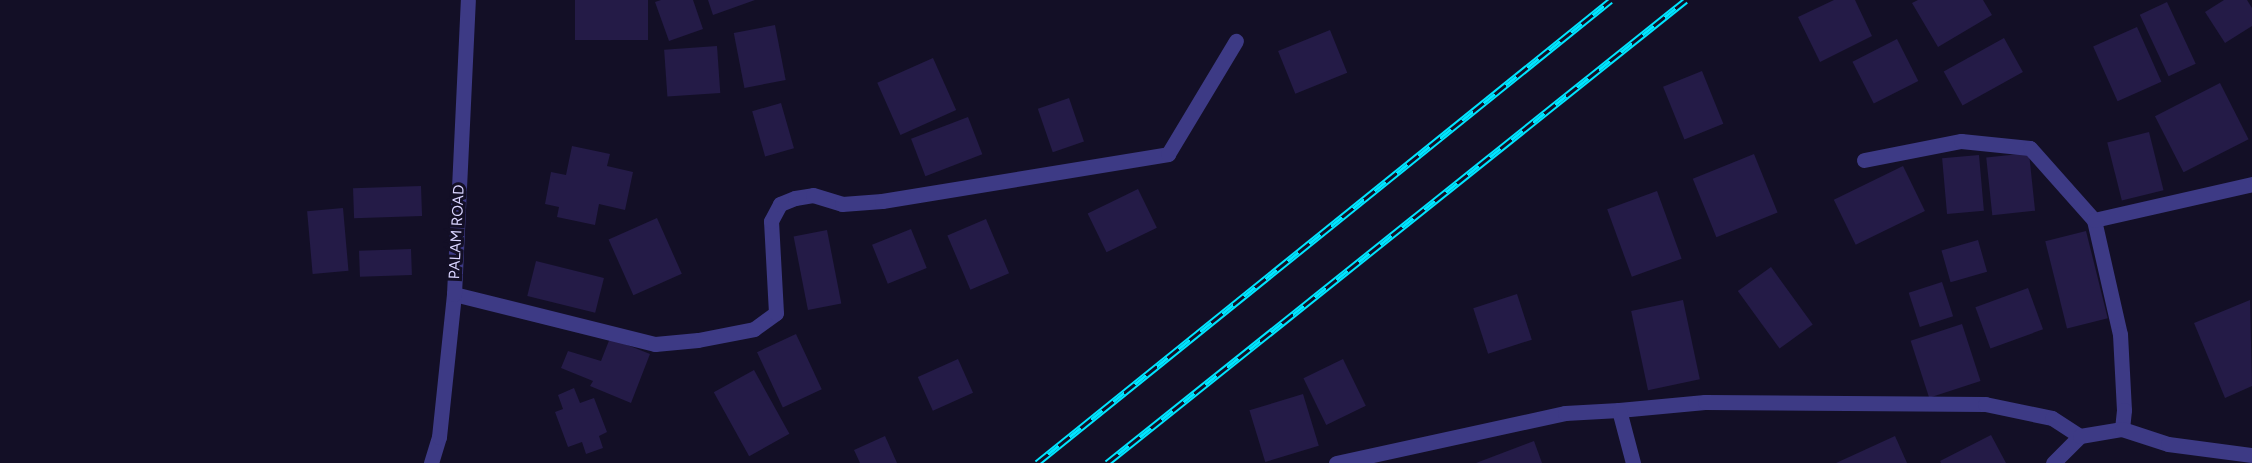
<!DOCTYPE html>
<html>
<head>
<meta charset="utf-8">
<style>
  body { margin:0 }
  #map { position:relative; width:2252px; height:463px; overflow:hidden; background:#130f26; font-family:Figtree,sans-serif }
  div>[style] { position:absolute }
  [style*='--x'] { left:calc(var(--x)*1px); top:calc(var(--y)*1px); width:calc(var(--w)*1px); rotate:calc(var(--a)*1deg) }
  .building>* { inset:0; background:#241b47; transform-origin:0 0 }
  .minor>* { height:15px; margin:-7.5px; padding:0 7.5px; transform-origin:7.5px; border-radius:7.5px; background:#3d3a85 }
  .rail>* { height:7px; margin-top:-3.5px; transform-origin:0; background:repeating-linear-gradient(90deg,#130f26 0 14px,#00e5ff 0 28px); box-sizing:border-box; border-block:2px solid #00e5ff }
  span { translate:-50% -50%; white-space:nowrap; text-align:center; line-height:1.15; -webkit-text-stroke:6px #130f26; paint-order:stroke }
  .street-label { font-size:15px; color:#d9d4ff }
</style>
</head>
<body>
<div id="map">
  <div class="building">
    <div style="left:575px;top:0;width:73px;height:40px"></div>
    <div style="clip-path:polygon(661px 0,693px 0,703px 29px,669px 41px,655px 2px)"></div>
    <div style="clip-path:polygon(708px 0,755px 0,713px 15px)"></div>
    <div style="clip-path:polygon(1834px 0,1855px 0,1872px 36px,1820px 62px,1798px 17px)"></div>
    <div style="clip-path:polygon(1918px 0,1983px 0,1992px 15px,1938px 47px,1912px 3px)"></div>
    <div style="clip-path:polygon(2224px 0,2247px 0,2252px 8px,2252px 26px,2225px 43px,2205px 12px)"></div>
    <div style="left:2167px;top:2px;width:68px;height:30px;rotate:65deg"></div>
    <div style="left:775px;top:25px;width:56px;height:42px;rotate:79deg"></div>
    <div style="left:2137px;top:27px;width:60px;height:48px;rotate:66deg"></div>
    <div style="left:1330px;top:30px;width:46px;height:56px;rotate:68deg"></div>
    <div style="left:2004px;top:38px;width:39px;height:69px;rotate:61deg"></div>
    <div style="left:1897px;top:39px;width:47px;height:50px;rotate:63deg"></div>
    <div style="left:717px;top:46px;width:47px;height:53px;rotate:86deg"></div>
    <div style="left:933px;top:58px;width:57px;height:61px;rotate:66deg"></div>
    <div style="left:1702px;top:71px;width:57px;height:42px;rotate:68deg"></div>
    <div style="left:2220px;top:83px;width:63px;height:73px;rotate:63deg"></div>
    <div style="left:1069px;top:98px;width:46px;height:33px;rotate:71deg"></div>
    <div style="left:781px;top:103px;width:47px;height:30px;rotate:74deg"></div>
    <div style="left:968px;top:117px;width:40px;height:61px;rotate:69deg"></div>
    <div style="left:2149px;top:132px;width:60px;height:43px;rotate:76deg"></div>
    <div style="clip-path:polygon(572px 146px,610px 154px,607px 166px,633px 172px,625px 210px,599px 204px,595px 225px,557px 217px,559px 207px,545px 204px,551px 172px,566px 175px)"></div>
    <div style="left:2029px;top:153px;width:58px;height:43px;rotate:84deg"></div>
    <div style="left:1754px;top:154px;width:63px;height:66px;rotate:68deg"></div>
    <div style="left:1979px;top:155px;width:56px;height:37px;rotate:85deg"></div>
    <div style="left:1903px;top:166px;width:50px;height:77px;rotate:64deg"></div>
    <div style="left:421px;top:186px;width:30px;height:68px;rotate:88deg"></div>
    <div style="left:1138px;top:189px;width:43px;height:56px;rotate:64deg"></div>
    <div style="left:1657px;top:191px;width:72px;height:53px;rotate:70deg"></div>
    <div style="left:343px;top:208px;width:63px;height:36px;rotate:85deg"></div>
    <div style="left:657px;top:218px;width:61px;height:53px;rotate:66deg"></div>
    <div style="left:986px;top:219px;width:59px;height:42px;rotate:67deg"></div>
    <div style="left:911px;top:229px;width:42px;height:42px;rotate:68deg"></div>
    <div style="left:827px;top:230px;width:75px;height:34px;rotate:79deg"></div>
    <div style="left:2086px;top:231px;width:90px;height:42px;rotate:76deg"></div>
    <div style="left:1978px;top:240px;width:33px;height:38px;rotate:74deg"></div>
    <div style="left:411px;top:249px;width:26px;height:52px;rotate:88deg"></div>
    <div style="left:536px;top:261px;width:70px;height:36px;rotate:14deg"></div>
    <div style="left:1771px;top:267px;width:71px;height:41px;rotate:54deg"></div>
    <div style="left:1942px;top:282px;width:36px;height:35px;rotate:72deg"></div>
    <div style="left:2028px;top:288px;width:44px;height:56px;rotate:70deg"></div>
    <div style="left:1517px;top:294px;width:48px;height:46px;rotate:72deg"></div>
    <div style="left:1683px;top:300px;width:81px;height:53px;rotate:78deg"></div>
    <div style="clip-path:polygon(2250px 300px,2252px 386px,2225px 398px,2194px 323px)"></div>
    <div style="left:1962px;top:324px;width:60px;height:54px;rotate:72deg"></div>
    <div style="left:796px;top:334px;width:61px;height:43px;rotate:65deg"></div>
    <div style="clip-path:polygon(610px 338px,650px 354px,631px 403px,590px 386px,593px 381px,561px 368px,568px 351px,601px 361px)"></div>
    <div style="left:958px;top:359px;width:37px;height:44px;rotate:66deg"></div>
    <div style="left:1343px;top:359px;width:52px;height:44px;rotate:64deg"></div>
    <div style="left:754px;top:370px;width:73px;height:46px;rotate:61deg"></div>
    <div style="clip-path:polygon(574px 388px,580px 403px,594px 398px,607px 432px,599px 436px,603px 448px,586px 454px,582px 442px,568px 447px,555px 412px,563px 409px,558px 395px)"></div>
    <div style="left:1303px;top:394px;width:54px;height:56px;rotate:73deg"></div>
    <div style="clip-path:polygon(1991px 435px,2006px 463px,1941px 463px,1940px 461px)"></div>
    <div style="clip-path:polygon(885px 436px,897px 463px,860px 463px,854px 450px)"></div>
    <div style="clip-path:polygon(1895px 436px,1907px 463px,1836px 463px)"></div>
    <div style="clip-path:polygon(1534px 441px,1542px 463px,1476px 463px)"></div>
  </div>
  <div class="minor">
    <div style="--x:1864;--y:160;--w:99;--a:-11.1"></div>
    <div style="--x:1961;--y:141;--w:69;--a:5.8"></div>
    <div style="--x:2030;--y:148;--w:96;--a:48.4"></div>
    <div style="--x:2094;--y:220;--w:117;--a:77.2"></div>
    <div style="--x:2120;--y:334;--w:76;--a:87"></div>
    <div style="--x:2124;--y:410;--w:19;--a:96"></div>
    <div style="--x:2094;--y:220;--w:162;--a:-12.8"></div>
    <div style="--x:454;--y:294;--w:207;--a:14"></div>
    <div style="--x:655;--y:344;--w:43;--a:-5.3"></div>
    <div style="--x:698;--y:340;--w:57;--a:-11.1"></div>
    <div style="--x:754;--y:329;--w:27;--a:-36"></div>
    <div style="--x:776;--y:313;--w:92;--a:-93.1"></div>
    <div style="--x:771;--y:221;--w:19;--a:-62"></div>
    <div style="--x:780;--y:204;--w:16;--a:-22"></div>
    <div style="--x:795;--y:198;--w:18;--a:-9"></div>
    <div style="--x:813;--y:195;--w:30;--a:17"></div>
    <div style="--x:842;--y:204;--w:40;--a:-4.3"></div>
    <div style="--x:882;--y:201;--w:290;--a:-9.3"></div>
    <div style="--x:1168;--y:154;--w:132;--a:-59"></div>
    <div style="--x:1619;--y:410;--w:86;--a:-5.3"></div>
    <div style="--x:1705;--y:402;--w:280;--a:0.4"></div>
    <div style="--x:1985;--y:404;--w:68;--a:11.8"></div>
    <div style="--x:2052;--y:418;--w:33;--a:33"></div>
    <div style="--x:431;--y:463;--w:27;--a:-73"></div>
    <div style="--x:439;--y:437;--w:144;--a:-84"></div>
    <div style="--x:454;--y:294;--w:294;--a:-87.3"></div>
    <div style="--x:1336;--y:463;--w:234;--a:-12.3"></div>
    <div style="--x:1565;--y:413;--w:54;--a:-3.2"></div>
    <div style="--x:1619;--y:410;--w:55;--a:75.2"></div>
    <div style="--x:2053;--y:463;--w:38;--a:-45"></div>
    <div style="--x:2080;--y:436;--w:43;--a:-9.5"></div>
    <div style="--x:2122;--y:429;--w:48;--a:18.1"></div>
    <div style="--x:2168;--y:444;--w:85;--a:7.5"></div>
  </div>
  <div class="rail">
    <div style="--x:1037;--y:463;--w:737;--a:-38.89"></div>
    <div style="--x:1107;--y:463;--w:741;--a:-38.65"></div>
  </div>
  <div class="street-label">
    <span style="left:457px;top:232px;rotate:-87deg">PALAM ROAD</span>
  </div>
</div>
</body>
</html>
